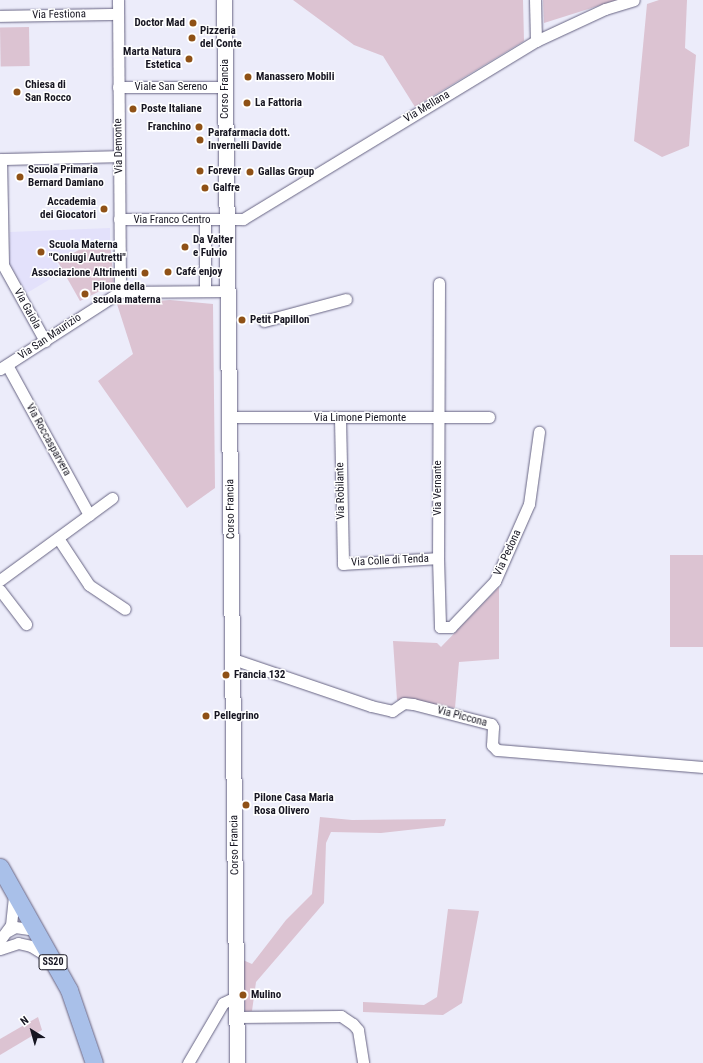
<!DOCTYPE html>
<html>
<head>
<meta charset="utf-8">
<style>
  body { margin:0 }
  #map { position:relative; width:703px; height:1063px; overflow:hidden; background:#ececfa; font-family:"Roboto Condensed",sans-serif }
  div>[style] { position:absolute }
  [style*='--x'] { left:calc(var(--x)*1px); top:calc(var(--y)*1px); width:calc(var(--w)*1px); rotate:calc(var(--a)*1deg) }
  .built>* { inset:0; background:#e3e1fb }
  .green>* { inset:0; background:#dcc3d2; transform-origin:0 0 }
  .roads { filter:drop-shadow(0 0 1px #676483) drop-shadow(0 0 1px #676483) }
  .street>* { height:11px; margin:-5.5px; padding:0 5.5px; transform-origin:5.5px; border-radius:5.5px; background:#fff }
  .secondary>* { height:15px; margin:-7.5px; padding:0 7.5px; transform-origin:7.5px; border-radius:7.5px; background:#fff }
  .primary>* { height:17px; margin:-8.5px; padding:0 8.5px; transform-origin:8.5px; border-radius:8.5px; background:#a9c0e9 }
  .dots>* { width:11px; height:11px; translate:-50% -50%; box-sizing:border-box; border:2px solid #fff; border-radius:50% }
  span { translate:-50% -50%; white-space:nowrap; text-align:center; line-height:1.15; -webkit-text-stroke:3px #fff; paint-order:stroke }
  .shield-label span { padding:1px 3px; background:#fff; border:1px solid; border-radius:3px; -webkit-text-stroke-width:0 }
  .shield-label { font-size:10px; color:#161521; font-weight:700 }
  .street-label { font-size:11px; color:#161521 }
  .poi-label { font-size:11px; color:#161521; font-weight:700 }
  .right { translate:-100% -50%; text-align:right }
  .left { translate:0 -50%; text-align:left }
  .north { position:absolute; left:12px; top:1011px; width:40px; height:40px; -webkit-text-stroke:3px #fff; paint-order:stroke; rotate:323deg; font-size:11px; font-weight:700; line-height:16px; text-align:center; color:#161521 }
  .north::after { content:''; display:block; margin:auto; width:14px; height:18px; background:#161521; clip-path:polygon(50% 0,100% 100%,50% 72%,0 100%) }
</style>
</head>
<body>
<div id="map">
  <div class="built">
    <div style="clip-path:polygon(110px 228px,110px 240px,88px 242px,56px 262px,62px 272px,27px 293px,9px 263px,10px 232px)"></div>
  </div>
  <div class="green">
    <div style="clip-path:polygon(293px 0,523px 0,524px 41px,415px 107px,383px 56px,354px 45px)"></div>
    <div style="clip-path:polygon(543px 0,617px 0,544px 23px)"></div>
    <div style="clip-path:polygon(659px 0,687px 0,685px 48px,696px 55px,689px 146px,662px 157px,634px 141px,647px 4px)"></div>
    <div style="left:29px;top:27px;width:39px;height:29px;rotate:89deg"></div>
    <div style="clip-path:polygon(110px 242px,114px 284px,80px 301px,58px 262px,89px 244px)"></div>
    <div style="clip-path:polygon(170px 300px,213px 304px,215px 488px,187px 508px,98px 381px,133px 354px,117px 304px)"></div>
    <div style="left:703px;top:555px;width:92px;height:33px;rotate:90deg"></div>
    <div style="clip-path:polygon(499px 587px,499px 659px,459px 662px,455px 708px,397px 700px,393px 641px,437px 643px,441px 647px)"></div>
    <div style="clip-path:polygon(320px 817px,352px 820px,446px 819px,444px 826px,381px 833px,331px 832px,326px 843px,324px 903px,256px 982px,252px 1011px,245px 1012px,243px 960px,252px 964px,286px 920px,312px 894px)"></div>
    <div style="clip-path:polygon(448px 909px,479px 911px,462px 1003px,443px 1015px,363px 1012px,363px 1002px,424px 1005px,437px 997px)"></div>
    <div style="clip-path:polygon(38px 1017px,42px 1030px,0 1055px,0 1039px)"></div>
  </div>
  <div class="roads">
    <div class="street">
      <div style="--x:118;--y:0;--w:292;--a:89.6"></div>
      <div style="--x:535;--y:0;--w:41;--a:88.6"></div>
      <div style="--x:0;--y:16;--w:118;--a:-1"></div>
      <div style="--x:118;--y:87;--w:107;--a:0"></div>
      <div style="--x:0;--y:159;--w:119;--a:-1.4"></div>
      <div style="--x:1;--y:159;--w:106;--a:88.9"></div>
      <div style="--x:3;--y:265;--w:87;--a:61.1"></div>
      <div style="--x:119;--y:219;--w:124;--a:0"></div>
      <div style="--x:243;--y:219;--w:343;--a:-31.3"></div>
      <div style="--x:536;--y:41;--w:76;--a:-24.9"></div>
      <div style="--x:605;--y:9;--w:30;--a:-17"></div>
      <div style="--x:205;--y:220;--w:71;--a:90"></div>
      <div style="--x:439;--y:283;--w:275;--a:90.2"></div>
      <div style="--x:438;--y:558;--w:69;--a:88.3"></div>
      <div style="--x:440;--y:627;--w:11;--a:0"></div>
      <div style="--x:451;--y:627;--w:64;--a:-46.3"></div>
      <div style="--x:495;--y:581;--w:84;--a:-66.2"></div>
      <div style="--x:529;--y:504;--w:73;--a:-82.1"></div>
      <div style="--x:264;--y:321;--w:85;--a:-15"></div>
      <div style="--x:7;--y:365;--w:171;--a:61.3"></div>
      <div style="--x:0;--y:369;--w:143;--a:-32.7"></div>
      <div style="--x:120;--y:292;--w:107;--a:-0.5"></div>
      <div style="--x:230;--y:417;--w:259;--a:0"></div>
      <div style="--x:340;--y:418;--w:146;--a:88.8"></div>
      <div style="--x:343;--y:564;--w:95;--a:-3.6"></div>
      <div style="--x:58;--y:538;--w:56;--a:56.6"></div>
      <div style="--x:89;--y:585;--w:43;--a:33.7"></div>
      <div style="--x:0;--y:580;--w:139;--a:-36.2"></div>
      <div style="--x:0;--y:590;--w:43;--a:52.6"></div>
      <div style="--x:233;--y:659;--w:146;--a:18.8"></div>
      <div style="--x:371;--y:706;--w:22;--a:13"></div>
      <div style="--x:392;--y:711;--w:14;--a:-34"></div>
      <div style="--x:404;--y:703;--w:9;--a:6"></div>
      <div style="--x:413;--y:704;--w:81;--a:14.4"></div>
      <div style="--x:491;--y:724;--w:4;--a:56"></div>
      <div style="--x:493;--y:727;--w:18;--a:93"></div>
      <div style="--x:492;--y:745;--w:7;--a:45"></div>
      <div style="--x:497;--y:750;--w:207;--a:4.7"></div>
      <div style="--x:8;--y:931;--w:8;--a:-30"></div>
      <div style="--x:15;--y:927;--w:14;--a:8"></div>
      <div style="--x:0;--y:940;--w:19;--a:-54"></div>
      <div style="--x:11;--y:925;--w:29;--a:-84"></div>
      <div style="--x:0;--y:949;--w:19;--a:-18"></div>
      <div style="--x:18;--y:943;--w:13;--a:13"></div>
      <div style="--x:31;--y:946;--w:19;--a:32"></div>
      <div style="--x:237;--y:1017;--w:104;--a:-0.6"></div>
      <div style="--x:341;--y:1016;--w:14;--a:34"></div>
      <div style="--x:353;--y:1024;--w:8;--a:50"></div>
      <div style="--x:358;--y:1030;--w:33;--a:81"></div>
      <div style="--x:188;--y:1063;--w:69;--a:-59.7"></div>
      <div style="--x:223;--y:1003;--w:14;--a:-25"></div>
    </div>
    <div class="secondary">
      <div style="--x:224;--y:0;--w:1063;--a:89.3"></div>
    </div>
    <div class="primary">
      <div style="--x:0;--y:867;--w:141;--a:60.7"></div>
      <div style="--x:69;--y:990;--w:77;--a:71.1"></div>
    </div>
  </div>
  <div class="dots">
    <div style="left:193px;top:23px;background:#8f5116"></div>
    <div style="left:192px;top:38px;background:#8f5116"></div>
    <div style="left:189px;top:59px;background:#8f5116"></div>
    <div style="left:248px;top:77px;background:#8f5116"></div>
    <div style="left:17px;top:92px;background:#8f5116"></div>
    <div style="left:247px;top:103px;background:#8f5116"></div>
    <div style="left:133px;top:109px;background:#8f5116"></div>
    <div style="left:199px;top:127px;background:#8f5116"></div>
    <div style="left:200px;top:140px;background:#8f5116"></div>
    <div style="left:200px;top:171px;background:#8f5116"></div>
    <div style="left:250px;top:172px;background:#8f5116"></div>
    <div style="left:20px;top:177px;background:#8f5116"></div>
    <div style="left:205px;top:188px;background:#8f5116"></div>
    <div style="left:104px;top:209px;background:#8f5116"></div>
    <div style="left:185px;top:247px;background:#8f5116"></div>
    <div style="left:41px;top:252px;background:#8f5116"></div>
    <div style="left:168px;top:272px;background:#8f5116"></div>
    <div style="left:145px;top:273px;background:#8f5116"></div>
    <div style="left:85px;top:294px;background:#8f5116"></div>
    <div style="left:242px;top:320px;background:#8f5116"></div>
    <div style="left:226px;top:675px;background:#8f5116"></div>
    <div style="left:206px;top:716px;background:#8f5116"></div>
    <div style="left:246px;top:805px;background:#8f5116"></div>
    <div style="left:243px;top:995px;background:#8f5116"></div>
  </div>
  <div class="shield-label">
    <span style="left:53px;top:962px">SS20</span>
  </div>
  <div class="street-label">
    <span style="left:59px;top:15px;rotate:-1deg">Via Festiona</span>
    <span style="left:171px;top:87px">Viale San Sereno</span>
    <span style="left:225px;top:89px;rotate:-90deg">Corso Francia</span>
    <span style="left:427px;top:107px;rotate:-31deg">Via Mellana</span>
    <span style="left:119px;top:146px;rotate:-91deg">Via Demonte</span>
    <span style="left:172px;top:220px">Via Franco Centro</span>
    <span style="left:27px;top:309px;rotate:61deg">Via Gaiola</span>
    <span style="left:50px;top:337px;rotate:-34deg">Via San Maurizio</span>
    <span style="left:360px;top:418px">Via Limone Piemonte</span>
    <span style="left:48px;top:440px;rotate:61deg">Via Roccasparvera</span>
    <span style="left:438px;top:488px;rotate:-90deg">Via Vernante</span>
    <span style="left:341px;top:491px;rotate:-91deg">Via Robilante</span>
    <span style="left:231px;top:509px;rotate:-91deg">Corso Francia</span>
    <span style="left:508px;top:553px;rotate:-65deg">Via Pedona</span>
    <span style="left:390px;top:561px;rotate:-3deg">Via Colle di Tenda</span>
    <span style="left:462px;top:717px;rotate:15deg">Via Piccona</span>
    <span style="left:235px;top:845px;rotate:-91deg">Corso Francia</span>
  </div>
  <div class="poi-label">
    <span class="right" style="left:185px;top:23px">Doctor Mad</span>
    <span class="left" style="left:200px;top:38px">Pizzeria<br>del Conte</span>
    <span class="right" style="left:181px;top:59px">Marta Natura<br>Estetica</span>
    <span class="left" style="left:256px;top:77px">Manassero Mobili</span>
    <span class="left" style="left:25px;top:92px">Chiesa di<br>San Rocco</span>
    <span class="left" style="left:255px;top:103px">La Fattoria</span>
    <span class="left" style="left:141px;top:109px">Poste Italiane</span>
    <span class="right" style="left:191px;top:127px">Franchino</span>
    <span class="left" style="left:208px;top:140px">Parafarmacia dott.<br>Invernelli Davide</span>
    <span class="left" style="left:28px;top:177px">Scuola Primaria<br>Bernard Damiano</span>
    <span class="left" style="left:208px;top:171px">Forever</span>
    <span class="left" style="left:258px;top:172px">Gallas Group</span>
    <span class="left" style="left:213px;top:188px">Galfre</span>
    <span class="right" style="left:96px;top:209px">Accademia<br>dei Giocatori</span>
    <span class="left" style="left:193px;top:247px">Da Valter<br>e Fulvio</span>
    <span class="left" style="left:49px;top:252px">Scuola Materna<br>"Coniugi Autretti"</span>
    <span class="left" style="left:176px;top:272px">Café enjoy</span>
    <span class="right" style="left:137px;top:273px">Associazione Altrimenti</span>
    <span class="left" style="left:93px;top:294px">Pilone della<br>scuola materna</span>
    <span class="left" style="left:250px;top:320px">Petit Papillon</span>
    <span class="left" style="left:234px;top:675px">Francia 132</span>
    <span class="left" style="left:214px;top:716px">Pellegrino</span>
    <span class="left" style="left:254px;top:805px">Pilone Casa Maria<br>Rosa Olivero</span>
    <span class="left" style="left:251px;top:995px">Mulino</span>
  </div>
  <div class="north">N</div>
</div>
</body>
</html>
